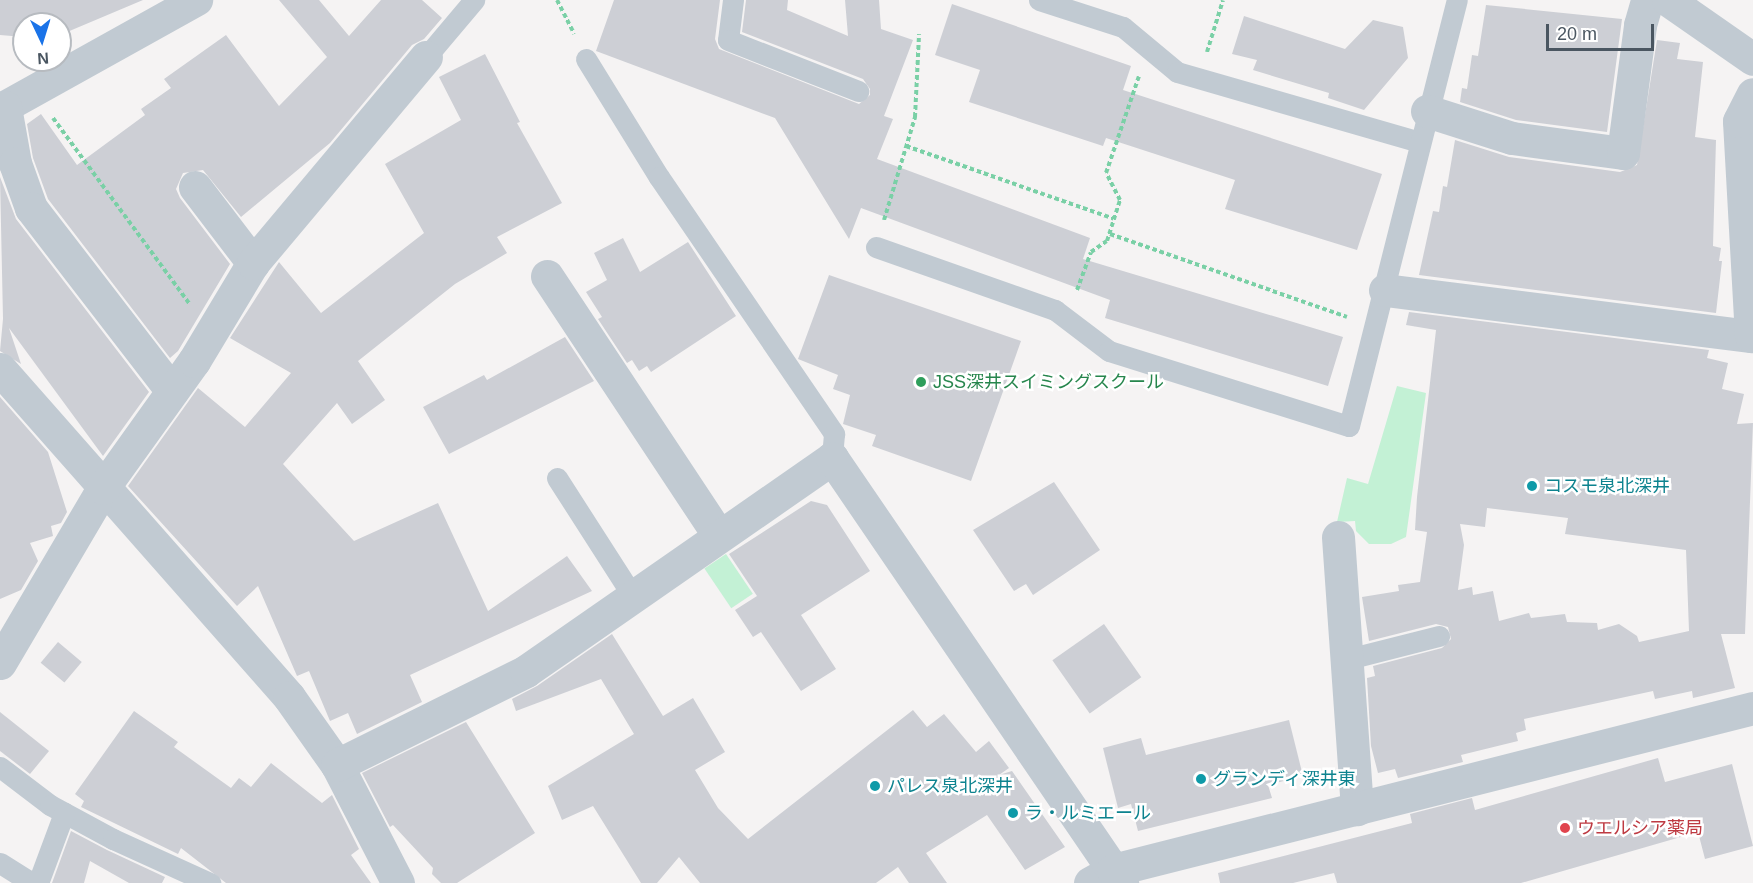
<!DOCTYPE html>
<html>
<head>
<meta charset="utf-8">
<style>
  body { margin:0 }
  #map { position:relative; width:1753px; height:883px; overflow:hidden; background:#f5f3f3; font-family:Helvetica,"Noto Sans JP",sans-serif }
  div>[style] { position:absolute }
  [style*='--x'] { left:calc(var(--x)*1px); top:calc(var(--y)*1px); width:calc(var(--w)*1px); rotate:calc(var(--a)*1deg) }
  .green>* { inset:0; background:#c3f1d5; transform-origin:0 0 }
  .building>* { inset:0; background:#cdcfd5; transform-origin:0 0 }
  .path>* { height:4px; margin-top:-2px; transform-origin:0; background:repeating-linear-gradient(90deg,#7ad0a6 0 4.5px,transparent 0 7.5px) }
  .service>* { height:21px; margin:-10.5px; padding:0 10.5px; transform-origin:10.5px; border-radius:10.5px; background:#c1cad2 }
  .pedestrian>* { height:32px; margin:-16px; padding:0 16px; transform-origin:16px; border-radius:16px; background:#c1cad2 }
  .minor>* { height:33px; margin:-16.5px; padding:0 16.5px; transform-origin:16.5px; border-radius:16.5px; background:#c1cad2 }
  .tertiary>* { height:33px; margin:-16.5px; padding:0 16.5px; transform-origin:16.5px; border-radius:16.5px; background:#c1cad2 }
  .dots>* { width:16px; height:16px; translate:-50% -50%; box-sizing:border-box; border:3px solid #fff; border-radius:50% }
  span { translate:-50% -50%; white-space:nowrap; text-align:center; line-height:1.15; -webkit-text-stroke:5px #fff; paint-order:stroke }
  .leisure-label { font-size:18px; color:#27864d }
  .left { translate:0 -50%; text-align:left }
  .culture-label { font-size:18px; color:#0d838f }
  .health-label { font-size:18px; color:#be3a42 }
  .north { position:absolute; left:12px; top:12px; width:60px; height:60px; box-sizing:border-box; background:#fff; border:2px solid #b7bbc0; border-radius:50%; rotate:176deg; font-size:16px; font-weight:700; line-height:24px; text-align:center; color:#4a5661 }
  .north::after { content:''; display:block; margin:auto; width:21px; height:27px; background:#1a73e8; clip-path:polygon(50% 0,100% 100%,50% 72%,0 100%) }
  .scale { position:absolute; left:1546px; top:24px; width:108px; height:27px; box-sizing:border-box; border:3px solid #4a5661; border-top:0; padding-left:8px; font-size:18px; line-height:21px; white-space:nowrap; color:#4a5661; -webkit-text-stroke:4px #fff; paint-order:stroke }
</style>
</head>
<body>
<div id="map">
  <div class="green">
    <div style="clip-path:polygon(1397px 386px,1426px 393px,1406px 537px,1391px 544px,1369px 544px,1356px 531px,1355px 521px,1337px 522px,1347px 478px,1368px 484px)"></div>
    <div style="left:726px;top:554px;width:48px;height:26px;rotate:56deg"></div>
  </div>
  <div class="building">
    <div style="clip-path:polygon(0 0,143px 0,60px 35px,60px 24px,24px 24px,24px 37px,0 35px)"></div>
    <div style="clip-path:polygon(279px 0,319px 0,349px 36px,381px 0,422px 0,442px 18px,424px 39px,412px 45px,330px 143px,241px 217px,203px 170px,183px 173px,176px 189px,180px 198px,230px 264px,178px 351px,170px 358px,48px 199px,33px 158px,27px 124px,41px 114px,77px 165px,145px 115px,141px 109px,171px 88px,164px 79px,226px 35px,279px 106px,327px 57px)"></div>
    <div style="clip-path:polygon(614px 0,720px 0,715px 39px,719px 49px,859px 104px,870px 95px,870px 89px,863px 79px,742px 32px,746px 0,788px 0,787px 10px,848px 36px,845px 0,879px 0,881px 29px,913px 40px,884px 116px,893px 119px,877px 159px,1090px 238px,1083px 259px,1343px 337px,1328px 386px,1105px 318px,1110px 300px,861px 208px,849px 239px,775px 118px,596px 51px)"></div>
    <div style="clip-path:polygon(952px 4px,1131px 66px,1123px 90px,1382px 174px,1357px 250px,1225px 209px,1235px 180px,1106px 138px,1103px 146px,969px 102px,980px 70px,935px 55px)"></div>
    <div style="clip-path:polygon(1486px 5px,1622px 19px,1607px 132px,1516px 120px,1460px 102px,1462px 88px,1467px 89px,1472px 55px,1478px 56px)"></div>
    <div style="clip-path:polygon(1244px 16px,1345px 49px,1373px 20px,1403px 27px,1408px 58px,1364px 110px,1328px 98px,1329px 93px,1253px 70px,1257px 60px,1232px 54px)"></div>
    <div style="clip-path:polygon(1657px 40px,1680px 43px,1677px 59px,1703px 62px,1695px 137px,1716px 140px,1713px 246px,1721px 248px,1719px 261px,1722px 261px,1716px 313px,1419px 275px,1433px 211px,1439px 212px,1443px 186px,1447px 187px,1455px 140px,1509px 157px,1620px 172px,1637px 165px)"></div>
    <div style="clip-path:polygon(485px 54px,520px 122px,517px 123px,562px 203px,497px 237px,507px 253px,455px 284px,358px 361px,385px 400px,352px 424px,337px 403px,283px 464px,354px 541px,438px 503px,488px 611px,567px 556px,592px 591px,410px 675px,422px 702px,357px 734px,348px 713px,330px 721px,309px 671px,297px 676px,258px 586px,237px 606px,128px 486px,198px 388px,245px 427px,291px 373px,230px 338px,279px 262px,321px 313px,424px 233px,385px 164px,461px 120px,439px 77px)"></div>
    <div style="clip-path:polygon(0 177px,16px 219px,149px 392px,103px 456px,9px 328px,21px 364px,0 351px,3px 319px)"></div>
    <div style="clip-path:polygon(623px 238px,640px 272px,688px 242px,736px 316px,651px 372px,647px 366px,639px 371px,632px 360px,627px 363px,598px 319px,602px 317px,586px 292px,607px 280px,594px 253px)"></div>
    <div style="clip-path:polygon(829px 275px,1021px 341px,971px 481px,872px 446px,876px 435px,843px 424px,850px 395px,833px 389px,838px 375px,798px 359px)"></div>
    <div style="clip-path:polygon(evenodd,1409px 312px,1709px 350px,1707px 358px,1728px 363px,1722px 389px,1744px 394px,1737px 424px,1753px 423px,1745px 634px,1721px 634px,1735px 688px,1693px 698px,1692px 691px,1655px 699px,1653px 691px,1524px 719px,1526px 730px,1516px 733px,1518px 741px,1461px 755px,1463px 762px,1398px 778px,1395px 769px,1378px 773px,1371px 746px,1367px 678px,1375px 676px,1373px 666px,1442px 648px,1451px 639px,1448px 627px,1436px 624px,1369px 641px,1362px 597px,1399px 591px,1398px 585px,1420px 582px,1427px 532px,1415px 530px,1417px 497px,1436px 330px,1406px 325px,1409px 312px,1487px 508px,1568px 518px,1565px 534px,1686px 550px,1689px 631px,1639px 642px,1637px 636px,1619px 624px,1598px 630px,1597px 623px,1567px 622px,1565px 614px,1531px 618px,1529px 613px,1499px 621px,1493px 591px,1473px 595px,1472px 587px,1458px 590px,1464px 545px,1460px 524px,1485px 527px,1487px 508px)"></div>
    <div style="clip-path:polygon(565px 337px,594px 381px,449px 454px,423px 407px,484px 375px,487px 380px)"></div>
    <div style="clip-path:polygon(0 397px,48px 452px,67px 512px,61px 523px,51px 526px,53px 536px,30px 543px,38px 561px,21px 590px,0 599px)"></div>
    <div style="clip-path:polygon(1054px 482px,1100px 550px,1033px 595px,1026px 584px,1014px 591px,973px 530px)"></div>
    <div style="clip-path:polygon(811px 501px,827px 505px,870px 571px,801px 615px,836px 669px,801px 691px,761px 632px,753px 637px,735px 610px,757px 596px,729px 554px)"></div>
    <div style="left:1104px;top:624px;width:65px;height:63px;rotate:55deg"></div>
    <div style="clip-path:polygon(612px 634px,663px 716px,693px 698px,725px 752px,695px 770px,718px 808px,748px 839px,913px 710px,927px 727px,944px 714px,976px 752px,989px 741px,1009px 768px,999px 775px,1012px 771px,1065px 847px,1025px 870px,987px 815px,926px 853px,947px 883px,909px 883px,898px 867px,876px 883px,700px 883px,679px 857px,657px 883px,641px 883px,593px 806px,562px 820px,548px 786px,634px 734px,601px 679px,516px 711px,512px 699px,537px 686px)"></div>
    <div style="left:58px;top:642px;width:31px;height:27px;rotate:40deg"></div>
    <div style="clip-path:polygon(134px 711px,178px 742px,174px 747px,231px 788px,239px 778px,251px 787px,271px 763px,322px 803px,332px 795px,359px 849px,351px 855px,371px 883px,226px 883px,181px 848px,178px 854px,81px 807px,84px 801px,75px 794px)"></div>
    <div style="clip-path:polygon(0 712px,49px 751px,30px 774px,0 751px)"></div>
    <div style="clip-path:polygon(1289px 720px,1303px 776px,1268px 785px,1272px 798px,1138px 831px,1131px 804px,1118px 808px,1103px 748px,1141px 738px,1146px 755px)"></div>
    <div style="clip-path:polygon(466px 722px,535px 833px,457px 883px,441px 883px,432px 874px,433px 868px,393px 825px,390px 827px,362px 773px)"></div>
    <div style="clip-path:polygon(1658px 758px,1665px 782px,1732px 764px,1753px 846px,1705px 859px,1698px 832px,1521px 883px,1337px 883px,1334px 873px,1293px 883px,1220px 883px,1218px 873px,1412px 823px,1410px 814px,1472px 798px,1475px 810px)"></div>
    <div style="clip-path:polygon(71px 831px,107px 850px,165px 877px,162px 883px,129px 883px,90px 861px,84px 883px,52px 883px)"></div>
  </div>
  <div class="path">
    <div style="--x:557;--y:0;--w:38;--a:63"></div>
    <div style="--x:1207;--y:52;--w:54;--a:-72.9"></div>
    <div style="--x:53;--y:118;--w:230;--a:53.7"></div>
    <div style="--x:906;--y:146;--w:220;--a:19.3"></div>
    <div style="--x:884;--y:220;--w:108;--a:-73.2"></div>
    <div style="--x:915;--y:117;--w:83;--a:-87.2"></div>
    <div style="--x:1110;--y:234;--w:251;--a:19.3"></div>
    <div style="--x:1077;--y:290;--w:40;--a:-69.8"></div>
    <div style="--x:1091;--y:252;--w:19;--a:-35"></div>
    <div style="--x:1107;--y:241;--w:43;--a:-72.4"></div>
    <div style="--x:1120;--y:200;--w:30;--a:-117"></div>
    <div style="--x:1106;--y:173;--w:102;--a:-71.2"></div>
  </div>
  <div class="service">
    <div style="--x:733;--y:0;--w:40;--a:97.1"></div>
    <div style="--x:728;--y:40;--w:140;--a:21.4"></div>
    <div style="--x:1039;--y:0;--w:88;--a:17.8"></div>
    <div style="--x:1123;--y:27;--w:70;--a:39.8"></div>
    <div style="--x:1177;--y:72;--w:253;--a:16.1"></div>
    <div style="--x:426;--y:57;--w:75;--a:-49.9"></div>
    <div style="--x:586;--y:59;--w:139;--a:58.3"></div>
    <div style="--x:659;--y:177;--w:311;--a:55.7"></div>
    <div style="--x:834;--y:434;--w:24;--a:95"></div>
    <div style="--x:876;--y:247;--w:190;--a:19.4"></div>
    <div style="--x:1055;--y:310;--w:68;--a:37.2"></div>
    <div style="--x:1109;--y:351;--w:251;--a:17.4"></div>
    <div style="--x:1349;--y:426;--w:439;--a:-75.8"></div>
    <div style="--x:557;--y:478;--w:139;--a:57.3"></div>
    <div style="--x:1348;--y:659;--w:94;--a:-14.2"></div>
    <div style="--x:0;--y:767;--w:63;--a:37.2"></div>
    <div style="--x:50;--y:805;--w:72;--a:28.4"></div>
    <div style="--x:113;--y:839;--w:107;--a:24.4"></div>
    <div style="--x:0;--y:863;--w:38;--a:32"></div>
    <div style="--x:38;--y:883;--w:75;--a:-69.6"></div>
  </div>
  <div class="pedestrian">
    <div style="--x:5;--y:107;--w:220;--a:-29.1"></div>
  </div>
  <div class="minor">
    <div style="--x:0;--y:110;--w:6;--a:-31"></div>
    <div style="--x:5;--y:107;--w:57;--a:79.9"></div>
    <div style="--x:15;--y:163;--w:48;--a:70.4"></div>
    <div style="--x:31;--y:208;--w:231;--a:52.4"></div>
    <div style="--x:1427;--y:111;--w:89;--a:17.6"></div>
    <div style="--x:1512;--y:138;--w:112;--a:7.7"></div>
    <div style="--x:1623;--y:153;--w:129;--a:-82.4"></div>
    <div style="--x:1640;--y:25;--w:26;--a:-74"></div>
    <div style="--x:195;--y:187;--w:96;--a:52.7"></div>
    <div style="--x:547;--y:276;--w:310;--a:56.5"></div>
    <div style="--x:1385;--y:290;--w:369;--a:7.2"></div>
    <div style="--x:1751;--y:336;--w:215;--a:-93.2"></div>
    <div style="--x:1739;--y:121;--w:30;--a:-63"></div>
    <div style="--x:0;--y:369;--w:437;--a:48.6"></div>
    <div style="--x:289;--y:697;--w:83;--a:54.8"></div>
    <div style="--x:337;--y:765;--w:133;--a:62.7"></div>
    <div style="--x:1338;--y:537;--w:273;--a:86"></div>
    <div style="--x:0;--y:663;--w:203;--a:-59.5"></div>
    <div style="--x:103;--y:488;--w:156;--a:-54.4"></div>
    <div style="--x:194;--y:361;--w:114;--a:-59"></div>
    <div style="--x:253;--y:263;--w:269;--a:-50"></div>
    <div style="--x:337;--y:765;--w:211;--a:-26.4"></div>
    <div style="--x:526;--y:671;--w:373;--a:-34.8"></div>
    <div style="--x:1090;--y:883;--w:26;--a:-29"></div>
  </div>
  <div class="tertiary">
    <div style="--x:1668;--y:0;--w:103;--a:34.8"></div>
    <div style="--x:832;--y:458;--w:515;--a:55.69"></div>
    <div style="--x:1113;--y:870;--w:660;--a:-14.2"></div>
  </div>
  <div class="dots">
    <div style="left:921px;top:382px;background:#2e9e5b"></div>
    <div style="left:1532px;top:486px;background:#0f9aa8"></div>
    <div style="left:1201px;top:779px;background:#0f9aa8"></div>
    <div style="left:875px;top:786px;background:#0f9aa8"></div>
    <div style="left:1013px;top:813px;background:#0f9aa8"></div>
    <div style="left:1565px;top:828px;background:#e0444e"></div>
  </div>
  <div class="leisure-label">
    <span class="left" style="left:933px;top:382px">JSS深井スイミングスクール</span>
  </div>
  <div class="culture-label">
    <span class="left" style="left:1544px;top:486px">コスモ泉北深井</span>
    <span class="left" style="left:1213px;top:779px">グランディ深井東</span>
    <span class="left" style="left:887px;top:786px">パレス泉北深井</span>
    <span class="left" style="left:1025px;top:813px">ラ・ルミエール</span>
  </div>
  <div class="health-label">
    <span class="left" style="left:1577px;top:828px">ウエルシア薬局</span>
  </div>
  <div class="north">N</div>
  <div class="scale">20 m</div>
</div>
</body>
</html>
